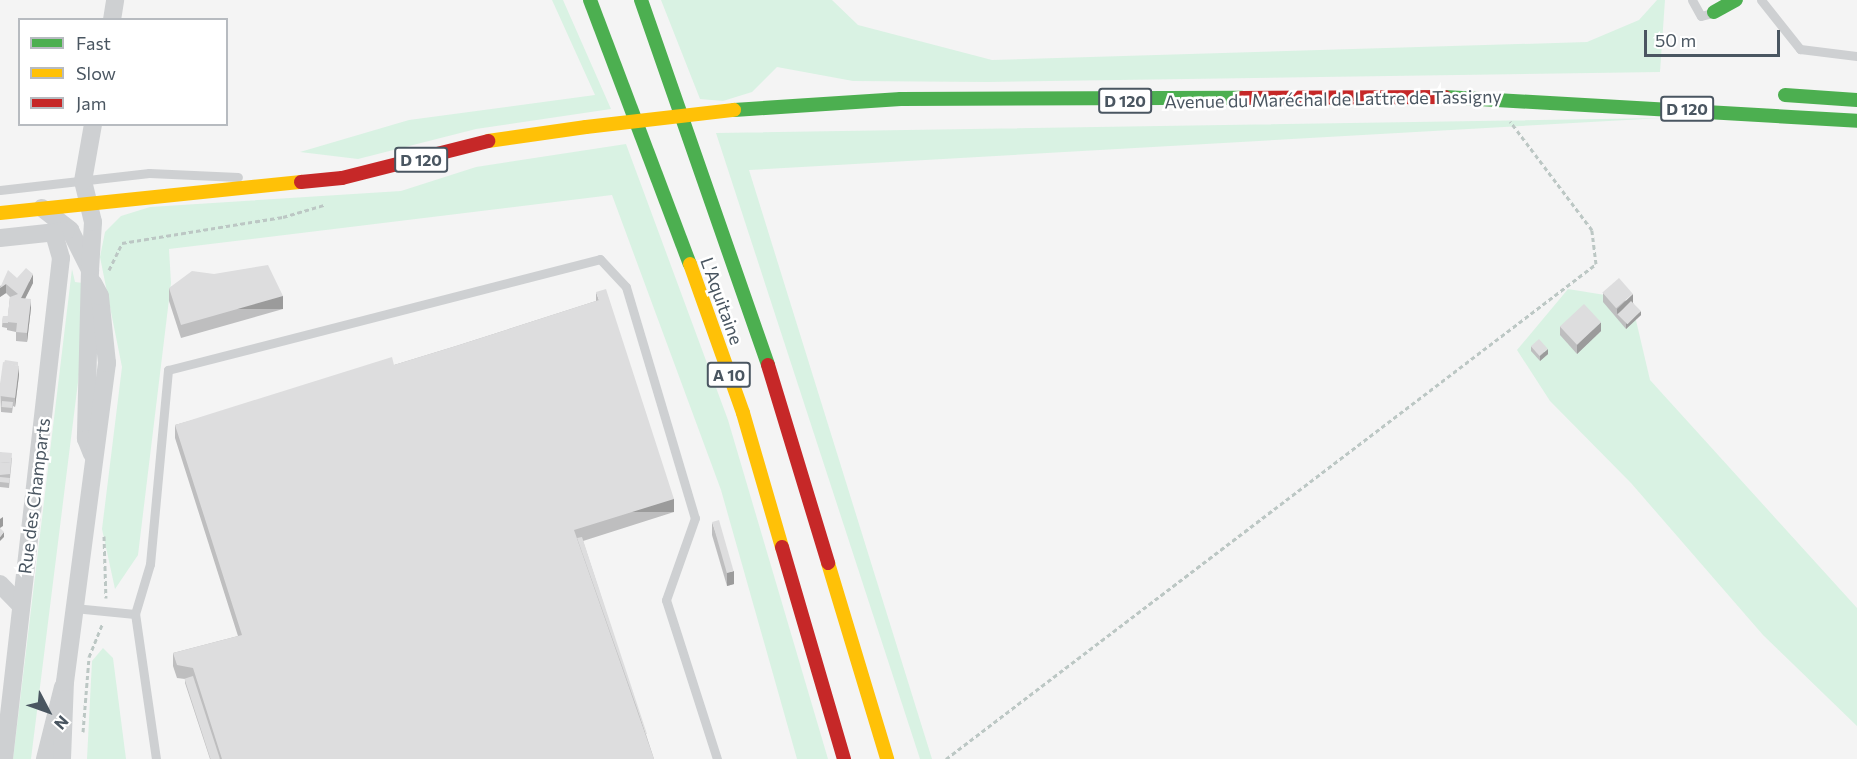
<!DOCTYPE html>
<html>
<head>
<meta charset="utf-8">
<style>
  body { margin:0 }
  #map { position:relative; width:1857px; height:759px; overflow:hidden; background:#f4f4f4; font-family:Commissioner,sans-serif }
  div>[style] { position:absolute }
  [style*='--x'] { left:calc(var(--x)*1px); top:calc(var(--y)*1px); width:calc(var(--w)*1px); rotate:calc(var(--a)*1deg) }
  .green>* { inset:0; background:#d9f2e3 }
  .path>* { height:3px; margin-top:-1.5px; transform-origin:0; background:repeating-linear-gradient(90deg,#bcc7c4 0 4.5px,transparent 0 7.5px) }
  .lane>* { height:9px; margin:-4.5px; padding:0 4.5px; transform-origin:4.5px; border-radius:4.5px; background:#ced0d2 }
  .street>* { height:18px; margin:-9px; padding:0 9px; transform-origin:9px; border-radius:9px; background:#ced0d2 }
  .fast>* { height:14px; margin:-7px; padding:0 7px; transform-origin:7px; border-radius:7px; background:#4caf50 }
  .slow>* { height:14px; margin:-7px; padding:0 7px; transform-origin:7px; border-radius:7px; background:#ffc107 }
  .jam>* { height:14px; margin:-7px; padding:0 7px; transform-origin:7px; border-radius:7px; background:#c62828 }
  .slow-bridge>* { height:14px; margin:-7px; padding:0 7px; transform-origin:7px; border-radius:7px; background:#ffc107 }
  .wall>* { inset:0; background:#bebebf }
  .shaded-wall>* { inset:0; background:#9b9b9b; transform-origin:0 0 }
  .building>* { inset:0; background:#ddddde; transform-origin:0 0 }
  span { translate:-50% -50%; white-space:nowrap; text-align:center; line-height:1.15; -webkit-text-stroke:5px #fff; paint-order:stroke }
  .shield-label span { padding:2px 4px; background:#fff; border:2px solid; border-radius:4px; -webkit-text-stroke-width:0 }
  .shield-label { font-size:16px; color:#4a5661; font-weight:700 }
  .street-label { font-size:18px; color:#4a5661 }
  .legend { position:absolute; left:18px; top:18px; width:210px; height:108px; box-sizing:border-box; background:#fff; border:2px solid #b7bbc0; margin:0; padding:8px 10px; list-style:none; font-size:18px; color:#4a5661 }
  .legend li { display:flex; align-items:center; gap:12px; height:30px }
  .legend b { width:30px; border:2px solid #b7bbc0 }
  .north { position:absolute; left:18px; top:681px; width:60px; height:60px; -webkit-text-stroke:4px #fff; paint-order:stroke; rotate:131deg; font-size:16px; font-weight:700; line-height:24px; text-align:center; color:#4a5661 }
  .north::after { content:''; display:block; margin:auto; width:21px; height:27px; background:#4a5661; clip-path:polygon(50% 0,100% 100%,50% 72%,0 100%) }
  .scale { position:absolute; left:1644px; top:30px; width:136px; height:27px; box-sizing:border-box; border:3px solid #4a5661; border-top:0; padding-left:8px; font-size:18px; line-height:21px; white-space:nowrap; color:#4a5661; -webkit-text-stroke:4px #fff; paint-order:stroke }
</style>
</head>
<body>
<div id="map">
  <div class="green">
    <div style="clip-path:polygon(552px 0,563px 0,611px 109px,476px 129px,358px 159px,300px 152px,409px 120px,595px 95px)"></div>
    <div style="clip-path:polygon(661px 0,832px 0,858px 25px,992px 60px,1587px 42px,1639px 20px,1657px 0,1665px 0,1660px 72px,988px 82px,853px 81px,777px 67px,752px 92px,723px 101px,700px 99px)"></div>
    <div style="clip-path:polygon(1662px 118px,749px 170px,932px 759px,920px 759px,716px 133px)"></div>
    <div style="clip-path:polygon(626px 144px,728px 420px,828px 759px,797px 759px,721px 490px,612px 195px,169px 249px,171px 283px,138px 555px,115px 589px,102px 529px,122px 367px,100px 257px,105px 232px,121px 216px,150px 207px,401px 191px,476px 167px)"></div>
    <div style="clip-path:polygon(72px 269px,75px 282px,83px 283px,85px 326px,31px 759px,13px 759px)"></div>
    <div style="clip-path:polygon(1568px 289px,1605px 295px,1635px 316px,1650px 380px,1857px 608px,1857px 726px,1763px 635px,1631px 483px,1550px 401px,1517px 350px)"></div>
    <div style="clip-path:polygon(103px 648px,113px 658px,126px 759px,87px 759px,92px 661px)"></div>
  </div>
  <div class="path">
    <div style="--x:109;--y:270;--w:30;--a:-64"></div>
    <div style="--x:122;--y:243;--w:163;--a:-9.2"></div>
    <div style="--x:283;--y:217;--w:43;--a:-16.3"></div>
    <div style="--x:104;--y:536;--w:62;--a:88.2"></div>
    <div style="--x:83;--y:732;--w:75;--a:-85.4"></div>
    <div style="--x:89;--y:657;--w:35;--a:-68"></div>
    <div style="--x:946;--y:759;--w:817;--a:-37.29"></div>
    <div style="--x:1596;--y:264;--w:34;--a:-97"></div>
    <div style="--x:1592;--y:230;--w:136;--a:-127"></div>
  </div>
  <div class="lane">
    <div style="--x:1692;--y:0;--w:18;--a:61"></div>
    <div style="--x:1701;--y:16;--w:11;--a:-15"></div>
    <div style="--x:1761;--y:0;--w:63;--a:51.5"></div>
    <div style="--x:1800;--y:49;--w:57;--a:7"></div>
    <div style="--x:0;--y:190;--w:150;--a:-6.5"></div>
    <div style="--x:149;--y:173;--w:89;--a:2.6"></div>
    <div style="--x:74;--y:608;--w:61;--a:5.6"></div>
    <div style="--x:156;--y:759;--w:147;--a:-98.2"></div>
    <div style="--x:135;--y:614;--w:52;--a:-73.3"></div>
    <div style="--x:150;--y:564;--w:195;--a:-84.7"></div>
    <div style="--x:168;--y:370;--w:446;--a:-14.4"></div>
    <div style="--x:600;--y:259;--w:38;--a:47"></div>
    <div style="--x:626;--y:287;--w:241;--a:73.4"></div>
    <div style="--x:695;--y:518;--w:87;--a:109.5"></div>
    <div style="--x:666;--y:600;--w:167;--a:72.2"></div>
  </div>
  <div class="street">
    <div style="--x:112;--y:20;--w:20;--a:-81"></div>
    <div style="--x:42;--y:208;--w:36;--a:38"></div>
    <div style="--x:70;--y:230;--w:45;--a:63.4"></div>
    <div style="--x:90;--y:270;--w:169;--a:91.4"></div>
    <div style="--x:86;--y:439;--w:16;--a:68"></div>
    <div style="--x:0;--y:238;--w:66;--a:-6.1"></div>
    <div style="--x:90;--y:270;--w:48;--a:-86.4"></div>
    <div style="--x:93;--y:222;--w:42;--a:-103.7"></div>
    <div style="--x:83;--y:181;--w:58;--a:-80"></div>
    <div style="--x:0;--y:584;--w:30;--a:46"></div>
    <div style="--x:4;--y:759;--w:504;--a:-83.51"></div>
    <div style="--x:61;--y:258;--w:26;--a:-106"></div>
    <div style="--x:45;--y:759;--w:74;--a:-76"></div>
    <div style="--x:62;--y:759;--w:77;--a:-87.8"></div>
    <div style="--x:65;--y:682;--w:322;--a:-82.5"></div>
    <div style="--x:107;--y:363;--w:67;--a:-96"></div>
    <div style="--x:100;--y:296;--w:15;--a:-118"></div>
  </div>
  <div class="fast">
    <div style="--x:590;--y:0;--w:282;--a:69.3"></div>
    <div style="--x:641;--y:0;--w:386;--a:70.8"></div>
    <div style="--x:1714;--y:12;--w:25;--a:-29"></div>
    <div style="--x:1785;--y:95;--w:72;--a:4"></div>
    <div style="--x:1445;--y:97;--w:413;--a:3.3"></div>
    <div style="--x:734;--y:110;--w:167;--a:-3.8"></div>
    <div style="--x:901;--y:99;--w:341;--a:-0.2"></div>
  </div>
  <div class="slow">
    <div style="--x:488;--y:141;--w:99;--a:-8.1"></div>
    <div style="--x:0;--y:213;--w:303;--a:-5.9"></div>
    <div style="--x:690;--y:264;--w:158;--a:70.4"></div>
    <div style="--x:743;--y:413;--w:140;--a:73.8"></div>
    <div style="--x:828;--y:563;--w:205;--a:73.2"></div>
  </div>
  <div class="jam">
    <div style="--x:1242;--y:98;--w:203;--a:-0.3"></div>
    <div style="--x:301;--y:182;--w:41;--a:-5.6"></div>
    <div style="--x:342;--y:178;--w:151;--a:-14.2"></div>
    <div style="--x:768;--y:365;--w:207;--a:73.1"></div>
    <div style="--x:782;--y:547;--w:221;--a:73.7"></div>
  </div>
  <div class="slow-bridge">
    <div style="--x:586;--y:127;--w:149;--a:-6.6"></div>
  </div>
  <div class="wall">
    <div style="clip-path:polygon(17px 278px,33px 283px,25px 298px,31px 308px,27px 342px,16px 341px,16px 332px,7px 330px,7px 328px,2px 327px,3px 316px,8px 316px,10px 297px,6px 293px,0 297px,0 286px)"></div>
    <div style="clip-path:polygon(169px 288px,283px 309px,181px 338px,169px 301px)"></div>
    <div style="clip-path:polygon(596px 292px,674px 512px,583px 541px,654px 759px,210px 759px,185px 683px,185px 679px,177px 678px,173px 666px,173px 653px,238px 636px,175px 438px,175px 425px,394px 365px,456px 346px,596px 301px)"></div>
    <div style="clip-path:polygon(1603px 293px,1633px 303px,1641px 315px,1626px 329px,1603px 302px)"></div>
    <div style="clip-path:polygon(1560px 326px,1601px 331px,1577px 354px,1560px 335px)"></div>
    <div style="clip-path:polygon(1531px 346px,1548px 354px,1540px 361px,1531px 351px)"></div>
    <div style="clip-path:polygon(18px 366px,19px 375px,15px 407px,13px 406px,12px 413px,1px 412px,0 384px)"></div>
    <div style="clip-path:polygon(0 452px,12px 458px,9px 488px,0 487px)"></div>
    <div style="clip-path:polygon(712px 522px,734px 584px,727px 586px,712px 535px)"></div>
  </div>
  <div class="shaded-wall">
    <div style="clip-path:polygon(33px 274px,33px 283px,21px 307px,21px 298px)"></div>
    <div style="clip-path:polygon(6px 284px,6px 293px,0 297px,0 288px)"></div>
    <div style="clip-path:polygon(1633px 294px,1633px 303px,1617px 314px,1617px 309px)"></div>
    <div style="left:283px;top:296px;width:13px;height:106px;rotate:90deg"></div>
    <div style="clip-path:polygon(31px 299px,31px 308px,27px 342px,27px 333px)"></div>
    <div style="clip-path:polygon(1641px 311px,1641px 315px,1626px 329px,1626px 324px)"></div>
    <div style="clip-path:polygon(1601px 322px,1601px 331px,1577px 354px,1577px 345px)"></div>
    <div style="clip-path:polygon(1548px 349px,1548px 354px,1540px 361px,1540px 356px)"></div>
    <div style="clip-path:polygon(19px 366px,19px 375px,15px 407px,15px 398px)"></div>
    <div style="left:674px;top:499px;width:13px;height:105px;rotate:90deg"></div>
    <div style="clip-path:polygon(3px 517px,3px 526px,0 528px,0 519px)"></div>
    <div style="clip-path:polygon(4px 532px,4px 537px,0 541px,0 537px)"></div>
    <div style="clip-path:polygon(734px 571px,734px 584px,727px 586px,727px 573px)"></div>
  </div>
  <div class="building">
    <div style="clip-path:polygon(268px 265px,283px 296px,181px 325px,169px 288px,192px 271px,214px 274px)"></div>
    <div style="clip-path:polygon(26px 268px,33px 274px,21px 298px,31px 299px,27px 333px,16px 332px,17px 323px,7px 322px,10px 297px,18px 294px,6px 284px,0 288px,8px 270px,17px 278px)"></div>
    <div style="left:1619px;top:278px;width:21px;height:22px;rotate:49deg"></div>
    <div style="clip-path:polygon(606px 289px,674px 499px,574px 530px,654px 759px,222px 759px,193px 668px,177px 665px,173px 653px,242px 635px,175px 425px,392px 357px,394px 365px,456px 346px,599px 300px,596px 292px)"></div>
    <div style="left:1631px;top:301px;width:14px;height:19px;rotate:45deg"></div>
    <div style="left:1584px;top:304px;width:25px;height:33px;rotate:47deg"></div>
    <div style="clip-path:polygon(3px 316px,8px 316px,8px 323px,2px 323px)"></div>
    <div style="left:1539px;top:339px;width:13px;height:11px;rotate:48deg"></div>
    <div style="clip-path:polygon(5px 360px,18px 362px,18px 366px,4px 363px)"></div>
    <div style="clip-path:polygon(3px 362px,19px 366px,15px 398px,0 396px,0 384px)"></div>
    <div style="left:2px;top:401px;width:11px;height:6px;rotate:5deg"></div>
    <div style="clip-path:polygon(0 452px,12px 453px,11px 467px,11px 463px,0 462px)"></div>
    <div style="clip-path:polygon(0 462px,11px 463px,10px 474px,0 475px)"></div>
    <div style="left:0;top:477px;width:10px;height:5px;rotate:6deg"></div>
    <div style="left:719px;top:520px;width:53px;height:7px;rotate:74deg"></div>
    <div style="clip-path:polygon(0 528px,4px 532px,0 537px)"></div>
    <div style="clip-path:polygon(582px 537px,647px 734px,646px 734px,577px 538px)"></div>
    <div style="left:193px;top:676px;width:87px;height:9px;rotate:72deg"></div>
  </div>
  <div class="shield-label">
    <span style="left:1125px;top:101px">D 120</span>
    <span style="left:1687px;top:109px">D 120</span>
    <span style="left:421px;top:160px">D 120</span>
    <span style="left:729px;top:375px">A 10</span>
  </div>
  <div class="street-label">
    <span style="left:1333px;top:99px;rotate:-1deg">Avenue du Maréchal de Lattre de Tassigny</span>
    <span style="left:722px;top:301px;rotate:70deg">L'Aquitaine</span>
    <span style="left:34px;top:496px;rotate:-83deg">Rue des Champarts</span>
  </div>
  <ul class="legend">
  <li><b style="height:8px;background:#4caf50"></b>Fast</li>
  <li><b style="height:8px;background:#ffc107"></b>Slow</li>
  <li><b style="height:8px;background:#c62828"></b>Jam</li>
  </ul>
  <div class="north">N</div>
  <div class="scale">50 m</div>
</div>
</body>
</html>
